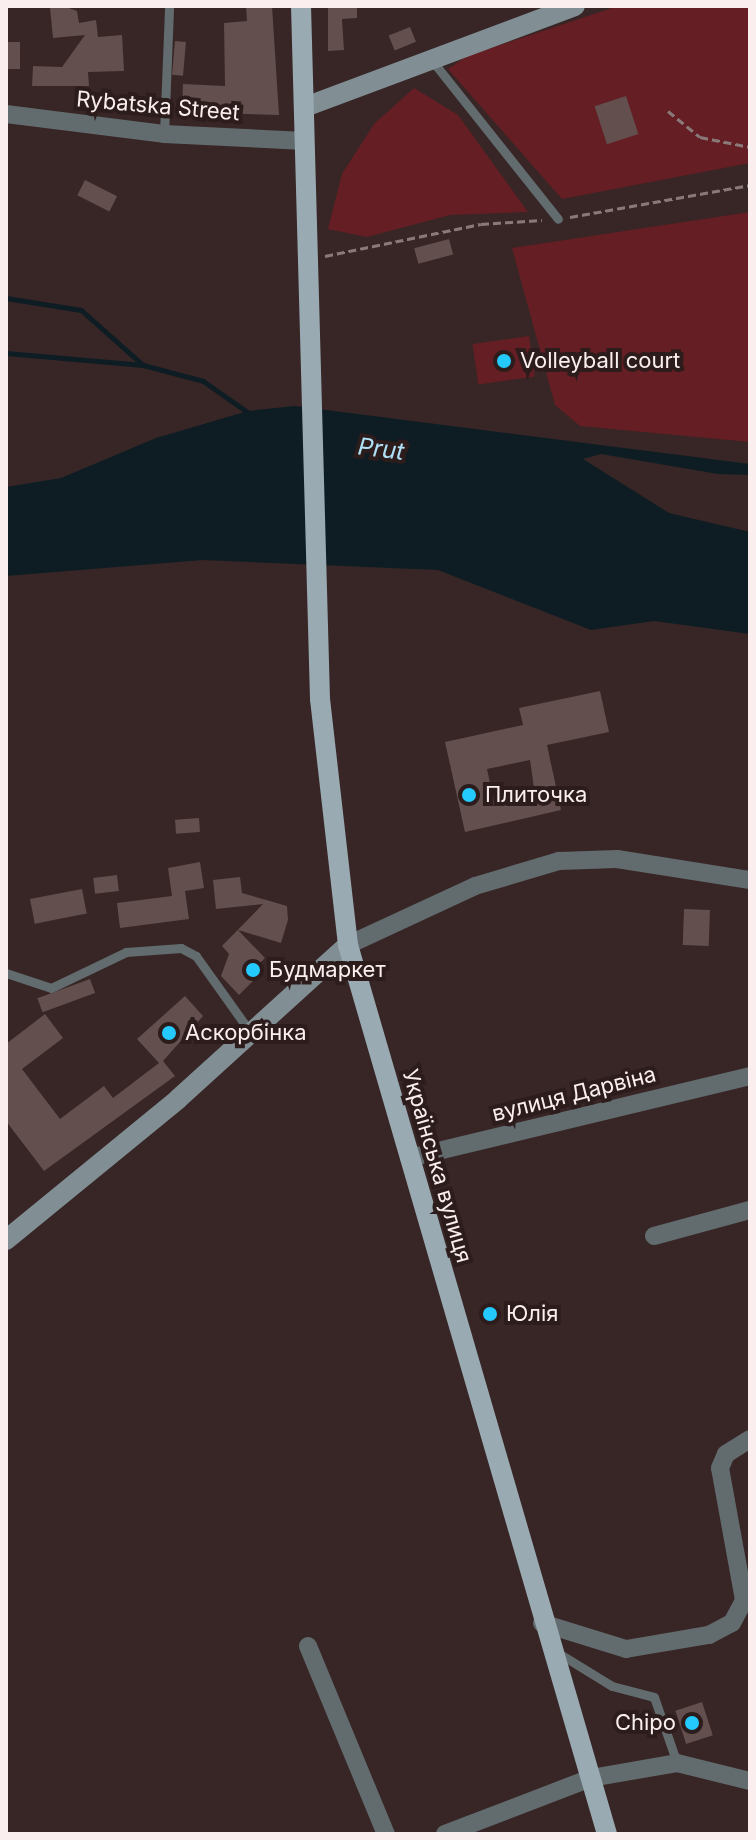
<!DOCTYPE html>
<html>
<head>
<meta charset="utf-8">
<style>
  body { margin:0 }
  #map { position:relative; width:756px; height:1840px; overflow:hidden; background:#372625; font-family:Inter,sans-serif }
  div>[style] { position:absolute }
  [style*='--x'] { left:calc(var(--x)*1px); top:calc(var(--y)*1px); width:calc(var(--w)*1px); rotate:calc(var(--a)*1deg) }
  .green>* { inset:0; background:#651e23; transform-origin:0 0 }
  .water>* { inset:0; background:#0e1d23 }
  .stream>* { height:5px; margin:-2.5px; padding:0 2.5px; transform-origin:2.5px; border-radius:2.5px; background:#0e1d23 }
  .building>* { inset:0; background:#624f4e; transform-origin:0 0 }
  .path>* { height:3px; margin-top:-1.5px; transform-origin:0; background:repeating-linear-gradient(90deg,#897a79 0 8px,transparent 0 12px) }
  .lane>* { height:9px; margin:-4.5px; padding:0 4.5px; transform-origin:4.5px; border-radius:4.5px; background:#626b6e }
  .street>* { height:18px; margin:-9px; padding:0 9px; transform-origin:9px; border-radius:9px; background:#626b6e }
  .secondary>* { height:20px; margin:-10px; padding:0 10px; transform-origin:10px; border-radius:10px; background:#818f95 }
  .primary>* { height:20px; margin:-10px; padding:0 10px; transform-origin:10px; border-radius:10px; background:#99aab2 }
  .dots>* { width:22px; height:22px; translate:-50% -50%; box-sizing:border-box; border:4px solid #2d1c1c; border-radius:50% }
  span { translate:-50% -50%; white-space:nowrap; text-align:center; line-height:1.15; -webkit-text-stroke:8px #2d1c1c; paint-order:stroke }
  .street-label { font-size:22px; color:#faeeee }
  .poi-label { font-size:22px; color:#faeeee }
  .left { translate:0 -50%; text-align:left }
  .right { translate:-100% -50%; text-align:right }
  .water-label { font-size:24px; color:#afe1f6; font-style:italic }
  .frame { position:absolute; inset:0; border:8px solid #faeeee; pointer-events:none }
</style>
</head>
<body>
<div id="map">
  <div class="green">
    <div style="clip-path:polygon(618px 6px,750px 6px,750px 163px,562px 199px,448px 69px,467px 56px)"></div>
    <div style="clip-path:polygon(414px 88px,458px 115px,528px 212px,450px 215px,367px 237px,328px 229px,342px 174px,374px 124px)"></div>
    <div style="clip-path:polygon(750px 212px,750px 442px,580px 426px,555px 405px,512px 248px)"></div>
    <div style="left:529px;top:336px;width:41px;height:57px;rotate:82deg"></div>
  </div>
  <div class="water">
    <div style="clip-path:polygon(295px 406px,750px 464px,750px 475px,718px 474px,601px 454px,583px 459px,669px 513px,750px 532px,750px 634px,654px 621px,591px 630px,438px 570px,203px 560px,6px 576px,6px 487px,61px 478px,156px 438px,248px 411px)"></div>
  </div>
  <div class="stream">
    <div style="--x:6;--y:298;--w:76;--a:9.1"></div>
    <div style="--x:81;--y:310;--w:83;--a:41.6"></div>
    <div style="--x:143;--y:365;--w:62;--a:14.9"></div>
    <div style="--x:203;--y:381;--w:61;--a:35"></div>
    <div style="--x:6;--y:353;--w:138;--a:5"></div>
  </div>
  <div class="building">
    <div style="clip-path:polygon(246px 6px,272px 6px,279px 115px,182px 112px,183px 84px,225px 86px,224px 23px,247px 21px)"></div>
    <div style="clip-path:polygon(328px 6px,357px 6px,357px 18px,342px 19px,344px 50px,328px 51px)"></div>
    <div style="clip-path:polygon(66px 7px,77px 11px,79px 23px,96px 20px,98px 37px,122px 35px,124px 71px,88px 72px,89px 86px,32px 86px,33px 66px,62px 67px,85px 35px,53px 38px,50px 8px)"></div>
    <div style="left:410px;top:27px;width:16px;height:23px;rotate:68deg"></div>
    <div style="left:175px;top:41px;width:11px;height:34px;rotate:5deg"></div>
    <div style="left:6px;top:42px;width:14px;height:27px"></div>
    <div style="left:626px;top:96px;width:40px;height:33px;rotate:72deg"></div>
    <div style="left:85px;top:180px;width:36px;height:17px;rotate:27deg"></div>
    <div style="left:449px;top:239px;width:16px;height:36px;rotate:75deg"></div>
    <div style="clip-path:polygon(evenodd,600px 691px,609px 732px,547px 745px,561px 810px,465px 832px,445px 742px,523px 725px,519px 708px,600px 691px,530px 760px,534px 788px,493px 797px,487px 769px,530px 760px)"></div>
    <div style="left:199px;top:818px;width:14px;height:24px;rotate:86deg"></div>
    <div style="clip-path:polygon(200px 862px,204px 888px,185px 891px,189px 919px,120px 928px,117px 903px,172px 896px,168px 868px)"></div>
    <div style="left:117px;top:875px;width:16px;height:24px;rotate:83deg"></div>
    <div style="clip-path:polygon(240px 877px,242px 893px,287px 906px,288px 920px,281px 943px,238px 930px,265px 958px,258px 965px,263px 971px,239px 995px,221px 976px,229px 954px,222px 946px,263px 904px,216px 909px,213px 880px)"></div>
    <div style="left:82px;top:889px;width:25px;height:53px;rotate:79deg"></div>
    <div style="left:684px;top:909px;width:26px;height:36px;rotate:2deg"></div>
    <div style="left:90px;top:979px;width:15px;height:56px;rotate:70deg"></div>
    <div style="clip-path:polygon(185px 996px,203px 1016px,163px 1061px,175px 1076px,44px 1171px,6px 1121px,6px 1044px,45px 1014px,63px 1038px,22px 1069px,60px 1119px,104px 1086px,113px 1098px,159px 1063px,137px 1039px)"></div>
    <div style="left:702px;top:1702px;width:35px;height:28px;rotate:72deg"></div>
  </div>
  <div class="path">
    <div style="--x:668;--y:111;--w:41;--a:39.1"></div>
    <div style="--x:700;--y:137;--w:51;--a:11.3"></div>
    <div style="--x:570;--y:217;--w:183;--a:-10.1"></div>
    <div style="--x:325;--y:256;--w:159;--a:-11.6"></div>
    <div style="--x:481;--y:224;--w:61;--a:-3.8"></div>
  </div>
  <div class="lane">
    <div style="--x:434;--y:63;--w:199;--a:51.5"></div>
    <div style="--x:164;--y:134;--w:127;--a:-87.7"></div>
    <div style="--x:6;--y:973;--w:47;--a:18.4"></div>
    <div style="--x:51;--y:988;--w:83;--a:-25.6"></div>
    <div style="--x:126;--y:952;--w:55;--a:-4.2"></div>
    <div style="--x:181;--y:948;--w:17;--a:28"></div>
    <div style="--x:196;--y:956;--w:95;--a:54.5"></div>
    <div style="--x:555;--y:1651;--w:67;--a:31.6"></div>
    <div style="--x:612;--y:1686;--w:43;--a:14.7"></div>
    <div style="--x:654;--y:1697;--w:70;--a:70.8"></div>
  </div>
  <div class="street">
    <div style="--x:6;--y:114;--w:159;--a:7.2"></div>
    <div style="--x:164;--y:134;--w:141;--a:2.8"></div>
    <div style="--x:348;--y:945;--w:140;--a:-24.9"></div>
    <div style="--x:475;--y:886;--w:88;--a:-16.6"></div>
    <div style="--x:559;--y:861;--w:58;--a:-2"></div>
    <div style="--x:617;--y:859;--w:135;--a:9"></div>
    <div style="--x:409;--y:1158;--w:351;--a:-13.5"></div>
    <div style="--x:654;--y:1236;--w:99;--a:-15.2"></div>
    <div style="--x:542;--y:1623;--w:88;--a:17.2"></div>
    <div style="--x:626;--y:1649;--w:84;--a:-9.6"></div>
    <div style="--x:709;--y:1635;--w:26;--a:-28"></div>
    <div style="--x:732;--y:1623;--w:26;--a:-62"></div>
    <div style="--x:744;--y:1600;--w:134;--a:-100.3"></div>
    <div style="--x:720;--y:1468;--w:15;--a:-67"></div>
    <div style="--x:726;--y:1454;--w:28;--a:-32"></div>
    <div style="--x:308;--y:1646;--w:204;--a:67.5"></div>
    <div style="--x:445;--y:1834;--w:156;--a:-21"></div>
    <div style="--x:591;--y:1778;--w:87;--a:-9.9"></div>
    <div style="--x:677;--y:1763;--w:75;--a:13.9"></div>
  </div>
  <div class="secondary">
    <div style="--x:305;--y:107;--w:288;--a:-20.5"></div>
    <div style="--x:6;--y:1240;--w:222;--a:-39.3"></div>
    <div style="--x:178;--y:1099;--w:229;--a:-42.2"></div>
  </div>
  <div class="primary">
    <div style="--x:301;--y:6;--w:693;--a:88.43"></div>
    <div style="--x:320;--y:699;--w:248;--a:83.5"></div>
    <div style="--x:348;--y:945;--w:926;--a:73.76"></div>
  </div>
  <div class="dots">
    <div style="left:504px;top:361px;background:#24c9fe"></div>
    <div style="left:469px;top:795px;background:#24c9fe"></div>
    <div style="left:253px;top:970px;background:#24c9fe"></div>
    <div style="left:169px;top:1033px;background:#24c9fe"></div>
    <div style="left:490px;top:1314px;background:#24c9fe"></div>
    <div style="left:692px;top:1723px;background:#24c9fe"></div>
  </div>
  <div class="street-label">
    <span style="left:158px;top:106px;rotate:5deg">Rybatska Street</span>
    <span style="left:574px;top:1094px;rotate:-14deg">вулиця Дарвіна</span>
    <span style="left:437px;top:1166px;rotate:74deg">Українська вулиця</span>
  </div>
  <div class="poi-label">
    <span class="left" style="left:520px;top:361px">Volleyball court</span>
    <span class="left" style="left:485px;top:795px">Плиточка</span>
    <span class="left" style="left:269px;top:970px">Будмаркет</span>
    <span class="left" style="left:185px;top:1033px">Аскорбінка</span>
    <span class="left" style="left:506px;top:1314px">Юлія</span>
    <span class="right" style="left:676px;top:1723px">Chipo</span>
  </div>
  <div class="water-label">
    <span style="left:381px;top:449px;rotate:7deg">Prut</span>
  </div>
  <div class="frame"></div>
</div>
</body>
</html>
